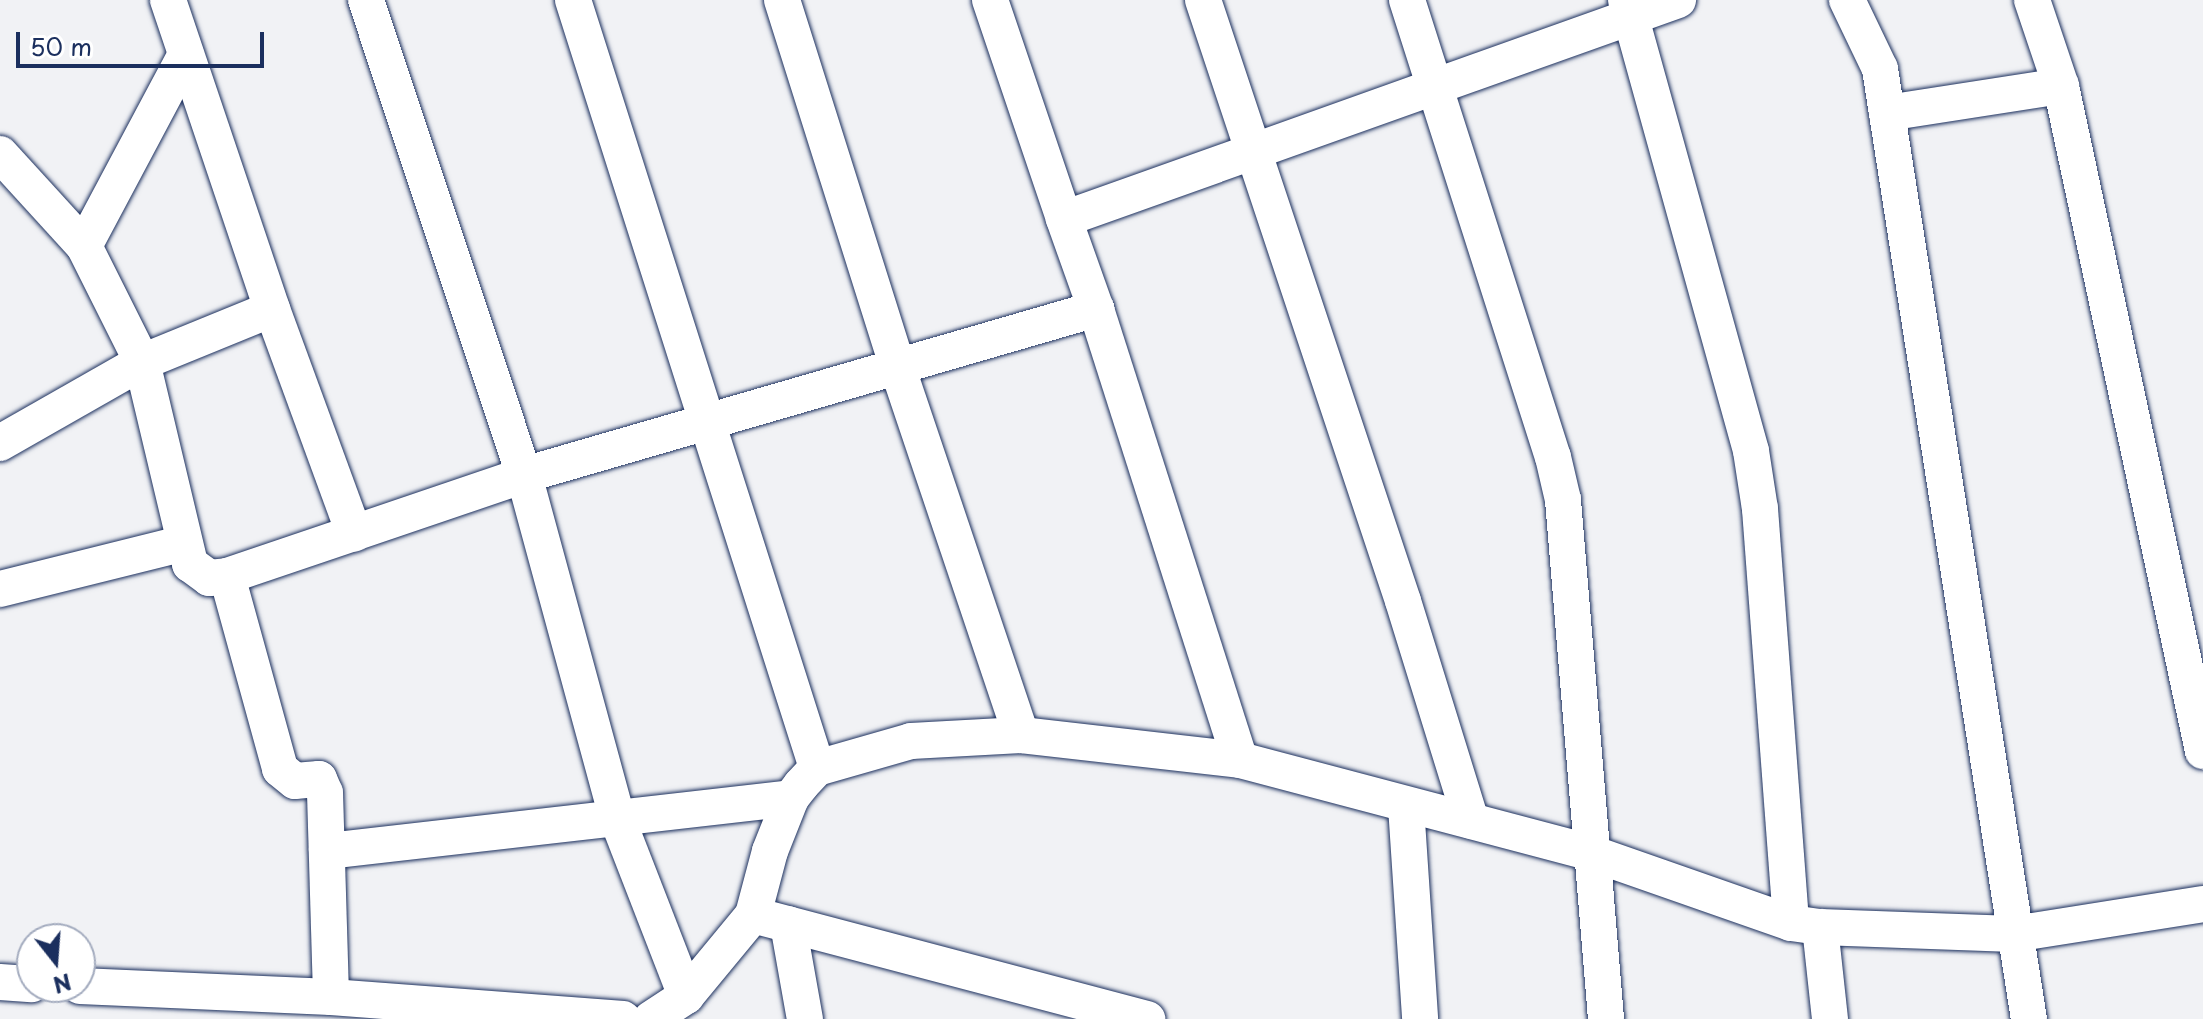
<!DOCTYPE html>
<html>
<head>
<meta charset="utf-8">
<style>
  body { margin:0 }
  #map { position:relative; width:2203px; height:1019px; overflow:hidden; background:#f1f2f5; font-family:"Playpen Sans",sans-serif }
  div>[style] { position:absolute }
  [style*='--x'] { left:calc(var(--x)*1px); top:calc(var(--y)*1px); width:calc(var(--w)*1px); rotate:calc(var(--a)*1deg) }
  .roads { filter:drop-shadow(0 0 2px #1b2f5e) drop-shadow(0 0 2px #1b2f5e) }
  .minor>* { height:36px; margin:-18px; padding:0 18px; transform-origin:18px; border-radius:18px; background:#fff }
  span { translate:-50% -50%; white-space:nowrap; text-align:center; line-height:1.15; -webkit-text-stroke:8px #fff; paint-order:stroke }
  .north { position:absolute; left:16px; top:923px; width:80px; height:80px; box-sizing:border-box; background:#fff; border:2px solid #a4acbf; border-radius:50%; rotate:163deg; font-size:22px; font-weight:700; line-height:32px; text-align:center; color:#1b2f5e }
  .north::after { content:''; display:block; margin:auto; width:28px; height:36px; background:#1b2f5e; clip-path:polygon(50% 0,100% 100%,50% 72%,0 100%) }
  .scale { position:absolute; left:16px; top:32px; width:248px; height:36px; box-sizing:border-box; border:4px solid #1b2f5e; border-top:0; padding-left:10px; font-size:24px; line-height:28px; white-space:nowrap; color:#1b2f5e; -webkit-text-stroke:6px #fff; paint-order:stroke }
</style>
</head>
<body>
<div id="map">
  <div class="roads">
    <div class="minor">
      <div style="--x:168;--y:0;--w:326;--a:71.4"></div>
      <div style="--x:272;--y:309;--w:239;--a:69.9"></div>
      <div style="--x:354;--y:533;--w:180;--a:-18.8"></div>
      <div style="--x:524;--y:475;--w:596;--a:-16.18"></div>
      <div style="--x:1096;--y:309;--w:96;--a:-109.6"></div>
      <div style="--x:1064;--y:219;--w:652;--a:-19.63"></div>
      <div style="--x:366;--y:0;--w:501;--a:71.6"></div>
      <div style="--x:524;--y:475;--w:355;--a:74.8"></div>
      <div style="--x:617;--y:818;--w:191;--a:68.8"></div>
      <div style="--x:573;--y:0;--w:806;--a:72.37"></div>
      <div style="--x:782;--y:0;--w:387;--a:72.5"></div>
      <div style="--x:898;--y:369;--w:386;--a:71.4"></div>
      <div style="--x:990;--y:0;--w:231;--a:71.3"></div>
      <div style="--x:1203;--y:0;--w:633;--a:71.59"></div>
      <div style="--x:1403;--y:601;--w:230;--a:72.8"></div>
      <div style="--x:1407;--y:0;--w:480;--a:72.3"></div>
      <div style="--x:1553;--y:457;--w:44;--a:76.9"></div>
      <div style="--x:1563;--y:500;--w:521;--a:85.26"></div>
      <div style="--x:1626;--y:0;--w:468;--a:74.5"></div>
      <div style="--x:1751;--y:451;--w:59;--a:81.2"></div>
      <div style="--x:1760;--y:509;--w:415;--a:85.7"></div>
      <div style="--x:1847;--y:0;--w:76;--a:64.4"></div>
      <div style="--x:1880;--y:69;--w:962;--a:81.09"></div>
      <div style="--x:2032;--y:0;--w:91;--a:71.4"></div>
      <div style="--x:2061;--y:86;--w:680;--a:77.95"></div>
      <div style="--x:1887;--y:113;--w:176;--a:-8.8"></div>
      <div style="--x:0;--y:154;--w:125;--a:47.6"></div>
      <div style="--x:84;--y:246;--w:130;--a:63.4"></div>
      <div style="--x:142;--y:362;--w:208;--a:76.6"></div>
      <div style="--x:190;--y:564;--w:24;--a:36"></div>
      <div style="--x:209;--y:578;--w:18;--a:-6"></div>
      <div style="--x:227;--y:576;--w:134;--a:-18.7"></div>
      <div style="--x:84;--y:246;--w:217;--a:-62"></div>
      <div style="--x:1096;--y:309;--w:473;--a:72.3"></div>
      <div style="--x:0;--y:443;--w:163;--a:-29.7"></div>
      <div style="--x:142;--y:362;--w:140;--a:-22.2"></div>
      <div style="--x:227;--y:576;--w:200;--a:74.6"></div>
      <div style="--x:280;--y:769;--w:19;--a:39"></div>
      <div style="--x:295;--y:781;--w:24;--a:-5"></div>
      <div style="--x:319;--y:779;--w:15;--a:67"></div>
      <div style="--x:325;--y:793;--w:204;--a:88.3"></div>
      <div style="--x:0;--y:589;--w:190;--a:-14"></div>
      <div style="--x:1406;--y:806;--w:213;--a:86.2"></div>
      <div style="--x:327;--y:851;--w:467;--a:-6.5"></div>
      <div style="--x:753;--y:915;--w:408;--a:14.8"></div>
      <div style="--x:788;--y:924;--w:97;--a:79.9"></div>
      <div style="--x:1820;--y:927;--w:93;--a:83.8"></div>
      <div style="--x:0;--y:982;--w:32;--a:4"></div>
      <div style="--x:80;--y:986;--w:251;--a:2.5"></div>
      <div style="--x:331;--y:997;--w:293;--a:4.3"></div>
      <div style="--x:651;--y:1019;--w:42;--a:-33.3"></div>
      <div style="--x:686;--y:996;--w:105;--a:-50.4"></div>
      <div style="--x:753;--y:915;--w:66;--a:-75.1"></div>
      <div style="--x:770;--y:851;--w:57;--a:-68.4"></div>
      <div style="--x:791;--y:798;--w:16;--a:-52"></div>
      <div style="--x:801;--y:785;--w:23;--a:-47"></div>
      <div style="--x:817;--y:768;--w:98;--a:-16"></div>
      <div style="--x:911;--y:741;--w:110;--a:-3.1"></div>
      <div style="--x:1021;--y:735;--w:220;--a:6.5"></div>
      <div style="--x:1240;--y:760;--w:363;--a:14.8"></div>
      <div style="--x:1591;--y:853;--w:212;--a:19.3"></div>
      <div style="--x:1791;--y:923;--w:29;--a:8"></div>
      <div style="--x:1820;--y:927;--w:194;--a:2.1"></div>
      <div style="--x:2014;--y:934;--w:191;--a:-9"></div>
    </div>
  </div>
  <div class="north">N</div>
  <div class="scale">50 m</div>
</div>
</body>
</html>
